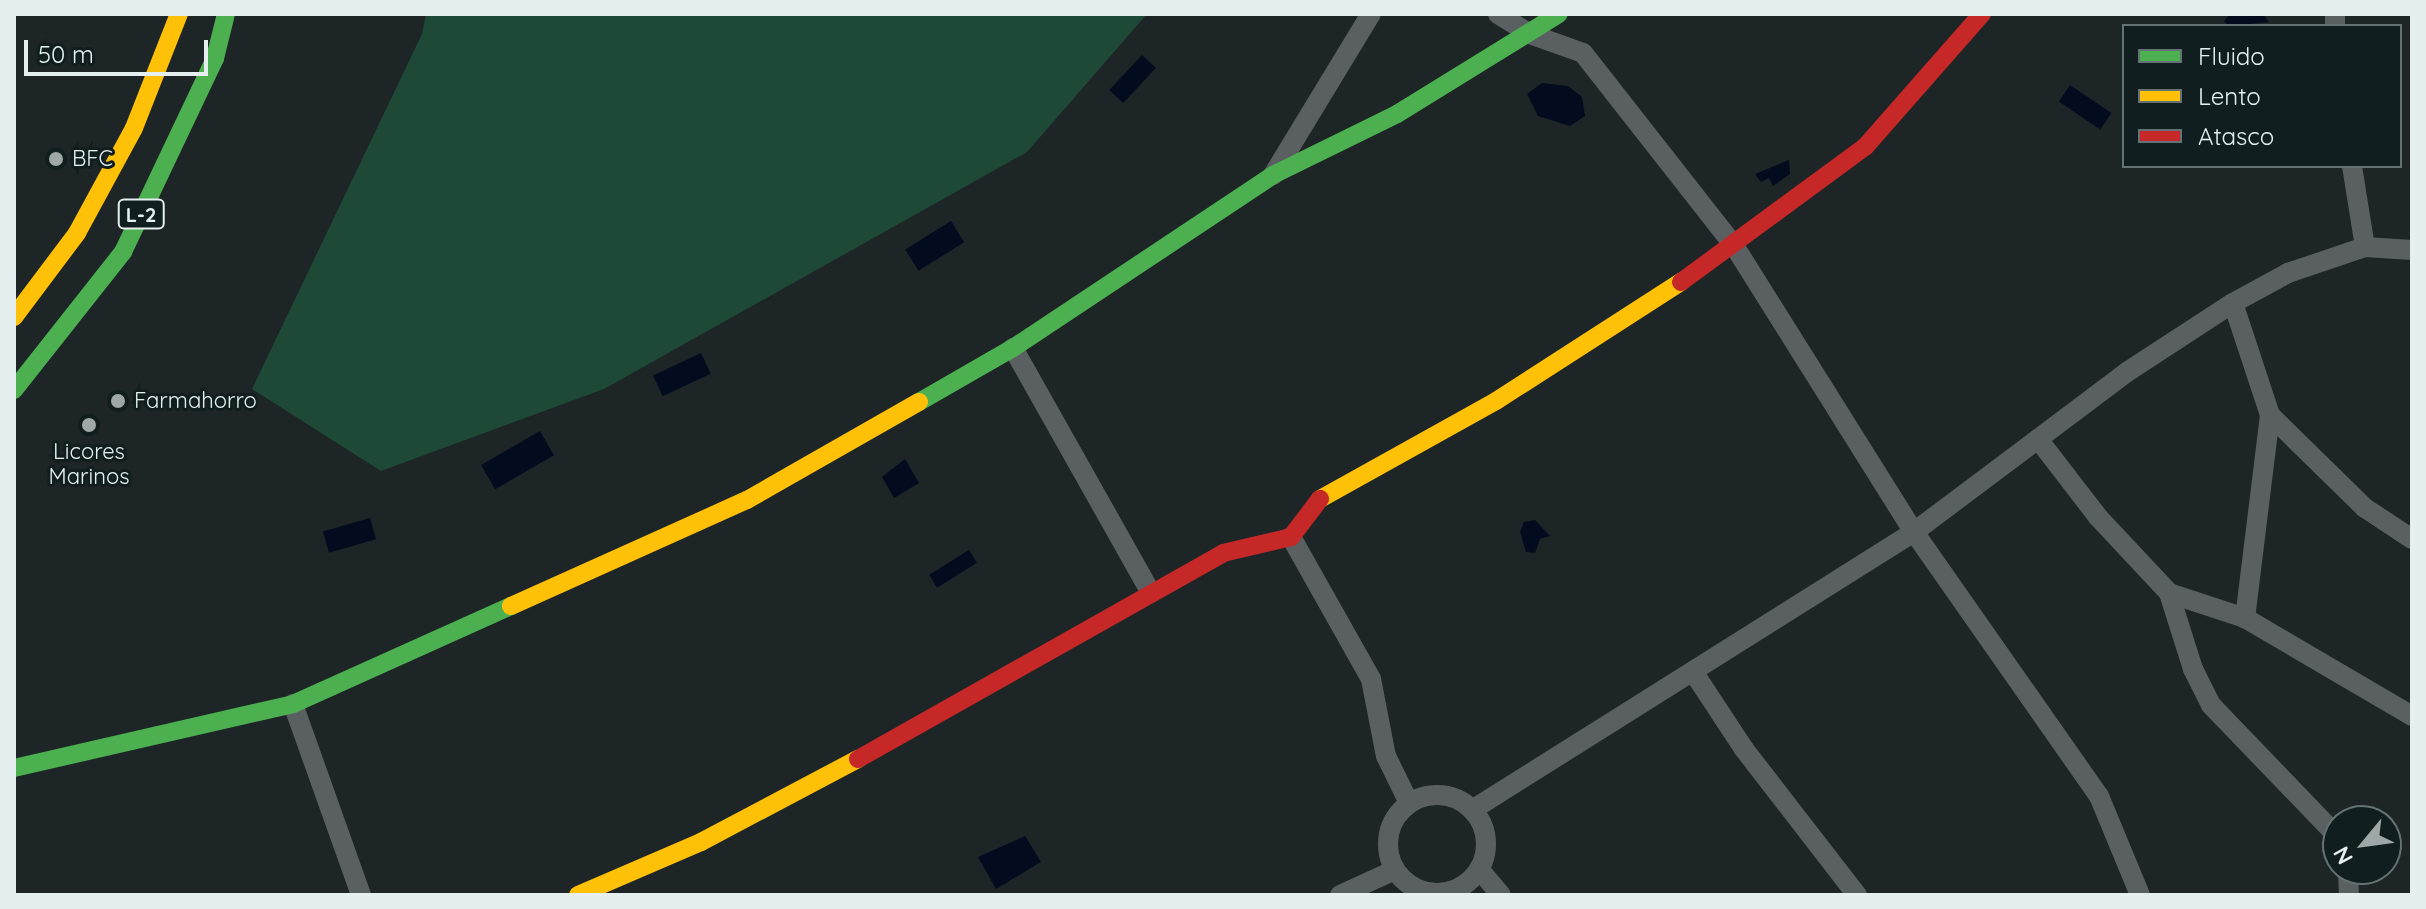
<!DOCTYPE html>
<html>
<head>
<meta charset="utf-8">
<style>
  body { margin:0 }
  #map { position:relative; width:2426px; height:909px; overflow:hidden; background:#1d2526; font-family:Quicksand,sans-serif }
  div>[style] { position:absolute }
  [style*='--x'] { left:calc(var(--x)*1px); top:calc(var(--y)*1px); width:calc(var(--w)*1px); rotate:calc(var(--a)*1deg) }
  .green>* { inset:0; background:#1e4936 }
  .water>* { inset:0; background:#030c1e; transform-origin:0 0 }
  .street>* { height:20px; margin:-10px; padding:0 10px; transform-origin:10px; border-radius:10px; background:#5a6062 }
  .street>.ring { margin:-10px; padding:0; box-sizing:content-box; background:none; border:20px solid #5a6062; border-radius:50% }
  .fast>* { height:18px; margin:-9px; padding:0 9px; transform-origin:9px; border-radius:9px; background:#4caf50 }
  .slow>* { height:18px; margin:-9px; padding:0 9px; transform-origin:9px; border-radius:9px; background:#ffc107 }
  .jam>* { height:18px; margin:-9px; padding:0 9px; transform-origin:9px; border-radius:9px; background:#c62828 }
  .dots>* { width:22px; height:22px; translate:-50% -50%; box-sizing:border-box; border:4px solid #101e20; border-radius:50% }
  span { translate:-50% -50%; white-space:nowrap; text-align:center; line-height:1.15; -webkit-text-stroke:6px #101e20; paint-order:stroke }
  .shield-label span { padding:2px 6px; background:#101e20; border:2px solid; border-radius:6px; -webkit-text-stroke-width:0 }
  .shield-label { font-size:20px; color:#e5eff0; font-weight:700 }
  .poi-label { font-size:22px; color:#e5eff0 }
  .left { translate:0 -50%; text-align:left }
  .frame { position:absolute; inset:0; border:16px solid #e5eff0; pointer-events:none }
  .legend { position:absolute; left:2122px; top:24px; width:280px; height:144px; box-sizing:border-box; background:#101e20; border:2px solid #657273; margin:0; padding:10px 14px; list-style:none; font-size:24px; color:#e5eff0 }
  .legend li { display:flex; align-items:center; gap:16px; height:40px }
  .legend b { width:40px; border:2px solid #657273 }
  .north { position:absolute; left:2322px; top:805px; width:80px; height:80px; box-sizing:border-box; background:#101e20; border:2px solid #657273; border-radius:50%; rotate:241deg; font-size:22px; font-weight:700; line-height:32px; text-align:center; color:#e5eff0 }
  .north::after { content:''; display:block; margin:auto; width:28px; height:36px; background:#9fa8a9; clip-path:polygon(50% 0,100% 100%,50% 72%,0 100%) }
  .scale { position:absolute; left:24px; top:40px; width:184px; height:36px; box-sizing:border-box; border:4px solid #e5eff0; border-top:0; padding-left:10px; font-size:24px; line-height:28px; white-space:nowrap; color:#e5eff0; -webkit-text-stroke:6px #101e20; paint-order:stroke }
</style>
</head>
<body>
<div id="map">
  <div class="green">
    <div style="clip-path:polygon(426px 14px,1147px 14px,1027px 152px,604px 389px,381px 471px,252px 389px,422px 34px)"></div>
  </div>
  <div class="water">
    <div style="clip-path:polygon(2230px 14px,2263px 14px,2269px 22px,2229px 26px,2224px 21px)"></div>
    <div style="left:1142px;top:55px;width:19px;height:48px;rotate:43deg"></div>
    <div style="clip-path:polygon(1542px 83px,1568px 86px,1582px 97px,1585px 116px,1570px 126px,1538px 116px,1527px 94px)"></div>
    <div style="left:2070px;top:85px;width:50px;height:20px;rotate:34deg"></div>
    <div style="clip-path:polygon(1789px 160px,1790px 174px,1773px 186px,1769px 178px,1761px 182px,1755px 174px)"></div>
    <div style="left:951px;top:221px;width:25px;height:54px;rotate:58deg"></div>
    <div style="left:701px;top:353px;width:23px;height:53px;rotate:65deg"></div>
    <div style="left:540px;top:431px;width:28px;height:68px;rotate:60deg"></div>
    <div style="clip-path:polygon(905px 459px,919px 483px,894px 498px,882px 477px)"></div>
    <div style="left:370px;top:518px;width:22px;height:49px;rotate:74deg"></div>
    <div style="clip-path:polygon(1535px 520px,1550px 536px,1540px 539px,1535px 553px,1526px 552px,1520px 532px,1524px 522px)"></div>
    <div style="left:969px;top:550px;width:15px;height:47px;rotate:58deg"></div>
    <div style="clip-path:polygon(1025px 836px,1041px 862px,996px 889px,978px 857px)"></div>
  </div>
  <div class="street">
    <div style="--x:1498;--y:14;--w:38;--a:32"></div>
    <div style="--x:1530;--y:34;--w:56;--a:19.7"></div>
    <div style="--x:1583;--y:53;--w:246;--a:51.9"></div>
    <div style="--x:1735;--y:247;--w:337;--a:57.9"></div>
    <div style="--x:1914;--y:532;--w:322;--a:55"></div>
    <div style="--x:2099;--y:796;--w:107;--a:67.5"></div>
    <div style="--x:2335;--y:26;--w:12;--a:-90"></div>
    <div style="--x:2352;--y:166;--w:82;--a:80.9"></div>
    <div style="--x:1273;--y:175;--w:188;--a:-58.7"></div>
    <div style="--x:2233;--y:303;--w:118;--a:71.7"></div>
    <div style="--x:2270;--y:415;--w:205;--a:97"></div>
    <div style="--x:1013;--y:348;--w:281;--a:60.6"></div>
    <div style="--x:2270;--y:415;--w:133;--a:44.4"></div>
    <div style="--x:2365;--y:508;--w:56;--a:33.4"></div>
    <div style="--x:2038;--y:439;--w:98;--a:52.4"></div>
    <div style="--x:2098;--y:517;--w:104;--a:46.9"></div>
    <div style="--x:2169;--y:593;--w:80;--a:72.5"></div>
    <div style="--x:2193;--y:669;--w:40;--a:63.4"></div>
    <div style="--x:2211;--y:705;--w:183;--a:46.1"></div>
    <div style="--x:1291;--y:537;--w:163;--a:60.6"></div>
    <div style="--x:1371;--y:679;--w:78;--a:79"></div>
    <div style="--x:1386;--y:756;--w:52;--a:63.9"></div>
    <div style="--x:2169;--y:593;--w:80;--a:18.2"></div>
    <div style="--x:2245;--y:618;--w:194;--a:30.4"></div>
    <div style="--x:1694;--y:673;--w:91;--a:56.7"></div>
    <div style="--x:1744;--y:749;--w:185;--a:52.3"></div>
    <div style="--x:293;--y:704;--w:203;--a:70.4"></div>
    <div class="ring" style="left:1388px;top:795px;width:78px;height:78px"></div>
    <div style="--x:1472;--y:810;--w:522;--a:-32.17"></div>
    <div style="--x:1914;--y:532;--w:266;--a:-36.9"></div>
    <div style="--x:2127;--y:372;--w:126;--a:-33.1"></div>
    <div style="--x:2233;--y:303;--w:63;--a:-28.6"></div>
    <div style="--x:2288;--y:273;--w:81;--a:-18.7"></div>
    <div style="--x:2365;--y:247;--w:47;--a:3.7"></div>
    <div style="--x:1479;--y:869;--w:34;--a:50"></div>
    <div style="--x:2348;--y:869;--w:26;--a:88"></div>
    <div style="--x:1340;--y:895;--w:60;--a:-24.4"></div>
  </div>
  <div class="fast">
    <div style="--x:14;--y:390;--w:176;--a:-51.7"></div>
    <div style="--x:123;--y:252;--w:215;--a:-64.6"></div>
    <div style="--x:215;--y:58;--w:45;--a:-76"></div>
    <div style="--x:919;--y:402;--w:108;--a:-29.9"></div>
    <div style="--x:1013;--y:348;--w:312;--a:-33.6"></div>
    <div style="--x:1273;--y:175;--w:138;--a:-26.2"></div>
    <div style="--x:1397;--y:114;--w:190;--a:-31.7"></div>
    <div style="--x:14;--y:768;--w:286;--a:-12.9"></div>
    <div style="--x:293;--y:704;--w:239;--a:-24.2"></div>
  </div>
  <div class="slow">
    <div style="--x:14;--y:317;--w:105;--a:-53.1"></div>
    <div style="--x:77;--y:233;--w:119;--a:-61.5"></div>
    <div style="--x:134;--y:128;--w:123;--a:-68.5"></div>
    <div style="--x:1320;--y:499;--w:201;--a:-29.1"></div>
    <div style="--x:1496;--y:401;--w:220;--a:-32.8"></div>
    <div style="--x:511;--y:606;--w:259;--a:-24.2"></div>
    <div style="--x:747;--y:500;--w:198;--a:-29.7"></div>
    <div style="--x:578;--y:895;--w:134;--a:-23.3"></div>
    <div style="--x:701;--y:842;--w:178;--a:-27.9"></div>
  </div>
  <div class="jam">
    <div style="--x:1681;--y:282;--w:228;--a:-36.3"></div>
    <div style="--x:1865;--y:147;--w:177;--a:-48.7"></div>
    <div style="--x:858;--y:759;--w:419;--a:-29.4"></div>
    <div style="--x:1223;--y:553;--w:70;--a:-13.2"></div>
    <div style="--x:1291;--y:537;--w:48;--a:-52.7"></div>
  </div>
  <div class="dots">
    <div style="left:56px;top:159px;background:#9fa8a9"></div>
    <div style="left:118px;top:401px;background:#9fa8a9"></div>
    <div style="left:89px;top:425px;background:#9fa8a9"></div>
  </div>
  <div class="shield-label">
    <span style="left:141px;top:214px">L-2</span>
  </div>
  <div class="poi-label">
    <span class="left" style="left:72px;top:159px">BFC</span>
    <span class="left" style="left:134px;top:401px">Farmahorro</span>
    <span style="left:89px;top:464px">Licores<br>Marinos</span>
  </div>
  <div class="frame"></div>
  <ul class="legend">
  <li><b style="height:10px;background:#4caf50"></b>Fluido</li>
  <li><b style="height:10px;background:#ffc107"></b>Lento</li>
  <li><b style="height:10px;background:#c62828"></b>Atasco</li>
  </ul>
  <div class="north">N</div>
  <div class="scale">50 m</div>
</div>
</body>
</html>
